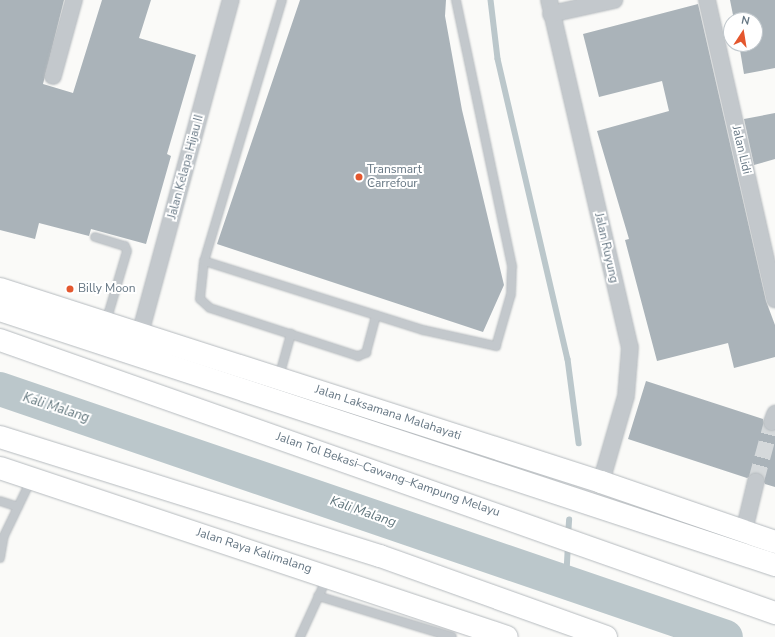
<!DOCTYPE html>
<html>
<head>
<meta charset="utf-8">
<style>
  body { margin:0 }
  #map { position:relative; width:775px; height:637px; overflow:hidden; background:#fafaf8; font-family:"Nunito Sans",sans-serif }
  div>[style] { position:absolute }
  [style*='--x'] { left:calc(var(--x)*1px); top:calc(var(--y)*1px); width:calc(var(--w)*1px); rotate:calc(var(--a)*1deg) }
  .stream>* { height:5.5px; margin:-2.75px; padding:0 2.75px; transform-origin:2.75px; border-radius:2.75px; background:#bbc7cb }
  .river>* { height:34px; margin:-17px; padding:0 17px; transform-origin:17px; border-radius:17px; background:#bbc7cb }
  .building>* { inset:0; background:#aab3b9 }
  .minor-tunnel>* { height:16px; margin-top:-8px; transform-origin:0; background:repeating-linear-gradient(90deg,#d5d9db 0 16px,transparent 0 24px) }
  .roads { filter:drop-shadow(0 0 1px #b5babe) drop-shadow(0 0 1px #b5babe) }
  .service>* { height:8px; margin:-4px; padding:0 4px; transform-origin:4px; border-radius:4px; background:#c3c8cc }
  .minor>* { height:16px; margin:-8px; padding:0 8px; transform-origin:8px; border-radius:8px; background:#c3c8cc }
  .primary>* { height:22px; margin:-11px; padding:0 11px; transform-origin:11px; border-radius:11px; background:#fff }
  .motorway>* { height:22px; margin:-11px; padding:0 11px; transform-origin:11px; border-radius:11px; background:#fff }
  .dots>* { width:11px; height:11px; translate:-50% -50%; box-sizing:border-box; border:2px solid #fff; border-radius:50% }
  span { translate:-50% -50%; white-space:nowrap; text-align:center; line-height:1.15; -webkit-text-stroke:4px #fff; paint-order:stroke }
  .street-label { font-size:12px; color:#657683 }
  .poi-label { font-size:12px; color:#657683 }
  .left { translate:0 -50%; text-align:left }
  .water-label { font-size:13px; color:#60757c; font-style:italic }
  .north { position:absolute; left:723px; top:12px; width:40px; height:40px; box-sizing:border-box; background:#fff; border:1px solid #c1c8cd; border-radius:50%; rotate:12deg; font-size:11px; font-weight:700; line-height:16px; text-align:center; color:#657683 }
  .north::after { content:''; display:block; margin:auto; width:14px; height:18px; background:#e4572e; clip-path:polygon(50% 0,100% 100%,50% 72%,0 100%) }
</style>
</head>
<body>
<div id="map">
  <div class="stream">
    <div style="--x:491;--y:0;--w:59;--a:83.2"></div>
    <div style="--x:498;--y:59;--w:308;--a:76.9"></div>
    <div style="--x:568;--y:359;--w:85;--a:82.5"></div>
    <div style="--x:568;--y:536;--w:16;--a:-86"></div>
    <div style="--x:566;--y:582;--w:38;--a:-87"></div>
  </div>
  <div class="river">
    <div style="--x:0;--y:389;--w:767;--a:18.86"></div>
  </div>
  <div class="building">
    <div style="clip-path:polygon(0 0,64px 0,43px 84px,73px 93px,102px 0,151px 0,139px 38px,196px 55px,167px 154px,171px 156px,146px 244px,91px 229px,89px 236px,39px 223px,35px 239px,0 230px)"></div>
    <div style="clip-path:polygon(300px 0,446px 0,445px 16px,462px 110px,504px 285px,483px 332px,217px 244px)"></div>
    <div style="clip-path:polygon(730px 0,775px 0,775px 68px,744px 74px,739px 44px,755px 44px,755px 20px,734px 20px)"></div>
    <div style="clip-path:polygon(698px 4px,766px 301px,775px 325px,775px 357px,734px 368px,728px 343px,657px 361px,625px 240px,629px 239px,597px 131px,669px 111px,662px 81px,599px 97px,583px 34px)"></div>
    <div style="clip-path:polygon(775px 113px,775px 159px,754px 165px,744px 119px)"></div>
    <div style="clip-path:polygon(646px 381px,763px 419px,765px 428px,775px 431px,775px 487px,765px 484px,759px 472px,747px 478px,628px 439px)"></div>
  </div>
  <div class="minor-tunnel">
    <div style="--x:756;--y:481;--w:61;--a:-74.8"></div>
  </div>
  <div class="roads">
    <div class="service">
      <div style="--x:282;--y:0;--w:272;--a:106.6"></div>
      <div style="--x:204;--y:261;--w:38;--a:96"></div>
      <div style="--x:200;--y:299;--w:13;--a:42"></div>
      <div style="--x:210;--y:308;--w:156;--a:18"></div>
      <div style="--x:358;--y:356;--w:9;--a:-21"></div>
      <div style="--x:366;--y:353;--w:39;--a:-75"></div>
      <div style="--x:95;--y:237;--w:31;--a:17"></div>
      <div style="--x:125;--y:246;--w:5;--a:68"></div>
      <div style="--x:127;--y:251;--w:74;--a:106.5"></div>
      <div style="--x:204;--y:261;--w:230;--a:17.5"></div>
      <div style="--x:423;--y:330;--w:75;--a:12.4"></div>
      <div style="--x:496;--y:346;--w:54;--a:-73.9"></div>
      <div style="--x:511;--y:294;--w:28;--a:-88"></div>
      <div style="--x:512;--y:266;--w:272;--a:-101.9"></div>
      <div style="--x:279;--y:377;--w:45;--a:-74.4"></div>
      <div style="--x:0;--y:501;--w:19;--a:18"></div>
      <div style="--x:0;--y:558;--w:22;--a:-80"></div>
      <div style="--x:4;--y:536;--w:62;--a:-64.3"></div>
      <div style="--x:318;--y:596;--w:140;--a:17"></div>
      <div style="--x:300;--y:637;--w:65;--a:-65.4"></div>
    </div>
    <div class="minor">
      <div style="--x:549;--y:0;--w:356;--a:76.9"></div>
      <div style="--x:630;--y:347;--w:49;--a:94.7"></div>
      <div style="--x:626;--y:396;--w:90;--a:106.2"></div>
      <div style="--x:707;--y:0;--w:307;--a:77.2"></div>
      <div style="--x:551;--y:14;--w:65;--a:-12.5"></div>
      <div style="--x:53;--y:76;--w:79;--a:-74.6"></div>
      <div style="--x:140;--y:334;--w:346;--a:-74.8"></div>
      <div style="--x:772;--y:422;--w:9;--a:-69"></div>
      <div style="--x:744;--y:531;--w:51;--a:-76.5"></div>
    </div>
    <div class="primary">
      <div style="--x:0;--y:289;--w:631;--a:17.8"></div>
      <div style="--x:601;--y:482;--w:184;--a:19"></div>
      <div style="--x:0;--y:468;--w:534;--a:18.43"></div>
    </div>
    <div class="motorway">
      <div style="--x:0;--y:310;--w:816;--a:18.21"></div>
      <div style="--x:0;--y:340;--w:822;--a:19.41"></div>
      <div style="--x:0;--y:437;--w:398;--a:17.4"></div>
      <div style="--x:380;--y:556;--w:240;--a:19.7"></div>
    </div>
  </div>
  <div class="dots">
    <div style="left:359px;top:177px;background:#e4572e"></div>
    <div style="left:70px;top:289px;background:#e4572e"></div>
  </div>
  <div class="street-label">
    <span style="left:741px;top:150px;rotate:77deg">Jalan Lidi</span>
    <span style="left:186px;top:167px;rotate:-75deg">Jalan Kelapa Hijau II</span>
    <span style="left:606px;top:248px;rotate:77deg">Jalan Ruyung</span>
    <span style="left:388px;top:413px;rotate:18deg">Jalan Laksamana Malahayati</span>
    <span style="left:388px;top:475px;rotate:19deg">Jalan Tol Bekasi–Cawang–Kampung Melayu</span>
    <span style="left:254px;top:551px;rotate:18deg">Jalan Raya Kalimalang</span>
  </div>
  <div class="poi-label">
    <span class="left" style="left:367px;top:177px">Transmart<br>Carrefour</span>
    <span class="left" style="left:78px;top:289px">Billy Moon</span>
  </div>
  <div class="water-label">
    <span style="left:56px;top:408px;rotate:18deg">Kali Malang</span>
    <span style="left:363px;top:512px;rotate:19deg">Kali Malang</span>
  </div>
  <div class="north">N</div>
</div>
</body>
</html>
